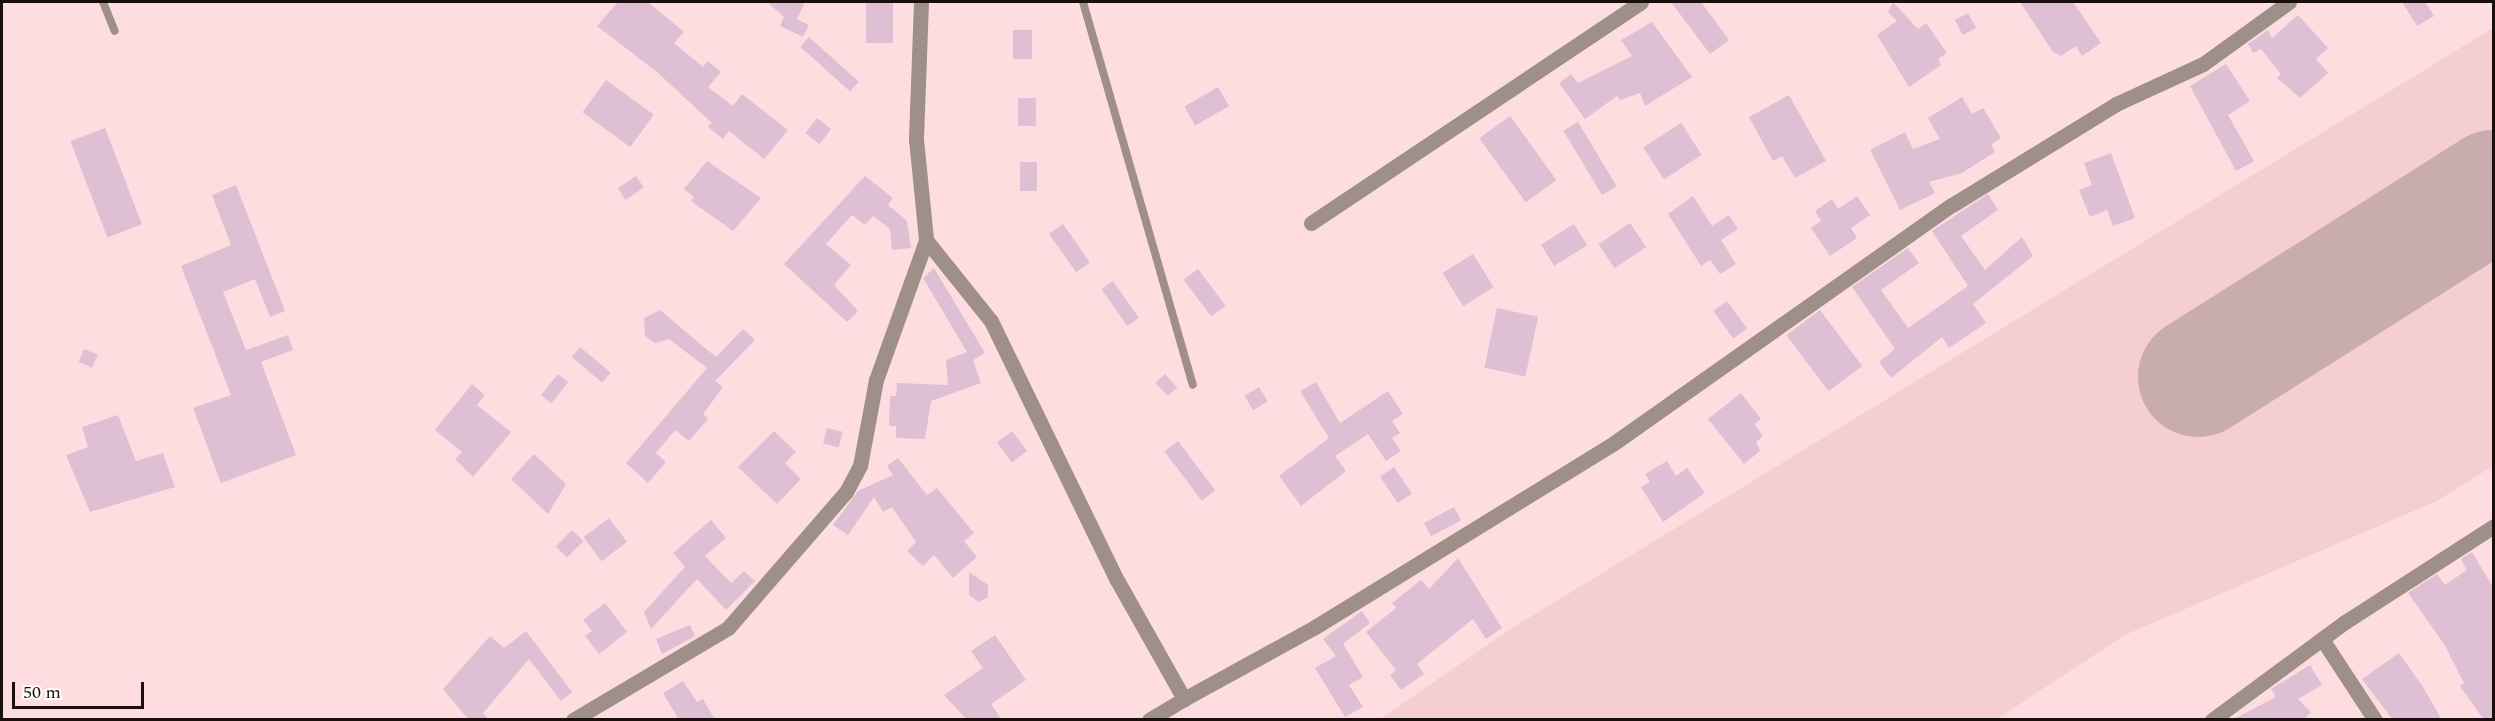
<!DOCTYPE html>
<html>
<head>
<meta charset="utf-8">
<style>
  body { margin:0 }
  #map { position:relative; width:2495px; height:721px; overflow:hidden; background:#fedde1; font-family:Spectral,serif }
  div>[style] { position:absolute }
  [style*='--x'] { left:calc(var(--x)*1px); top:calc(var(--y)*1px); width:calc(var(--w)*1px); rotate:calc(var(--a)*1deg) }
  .built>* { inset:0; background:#f5ced2 }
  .runway>* { height:120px; margin:-60px; padding:0 60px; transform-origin:60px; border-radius:60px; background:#c8acae }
  .building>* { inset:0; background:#debfd4; transform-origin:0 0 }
  .service>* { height:8px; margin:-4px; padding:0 4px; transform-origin:4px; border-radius:4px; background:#9e8f89 }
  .minor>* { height:15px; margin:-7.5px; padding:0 7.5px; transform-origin:7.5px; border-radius:7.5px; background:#9e8f89 }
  span { translate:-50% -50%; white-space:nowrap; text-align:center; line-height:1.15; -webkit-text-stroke:6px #fff; paint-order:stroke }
  .frame { position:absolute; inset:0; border:3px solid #1b0e0f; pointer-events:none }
  .scale { position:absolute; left:12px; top:682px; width:132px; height:27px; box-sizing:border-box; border:3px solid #1b0e0f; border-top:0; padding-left:8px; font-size:18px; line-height:21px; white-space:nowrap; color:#1b0e0f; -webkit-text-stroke:4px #fff; paint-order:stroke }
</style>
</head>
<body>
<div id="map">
  <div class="built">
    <div style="clip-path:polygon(2493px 28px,2493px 466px,2437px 501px,2125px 635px,1997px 719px,1380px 719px,1509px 630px)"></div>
  </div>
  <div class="runway">
    <div style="--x:2198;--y:377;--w:350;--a:-32.3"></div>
  </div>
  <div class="building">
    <div style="clip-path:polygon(618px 2px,648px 2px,684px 32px,674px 43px,703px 67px,708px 61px,721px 72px,708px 87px,733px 106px,742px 94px,788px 130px,764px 159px,729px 131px,723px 139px,708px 127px,712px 123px,657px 72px,597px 26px)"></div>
    <div style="clip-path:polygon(767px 2px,805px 2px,797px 19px,809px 25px,803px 37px,780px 26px,784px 17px)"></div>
    <div style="left:866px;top:2px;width:27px;height:41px"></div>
    <div style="clip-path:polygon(1671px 2px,1701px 2px,1729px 40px,1710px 54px)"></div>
    <div style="clip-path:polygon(1893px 2px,1918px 29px,1926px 23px,1947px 53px,1938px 59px,1941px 65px,1909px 87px,1877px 35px,1897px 21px,1888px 12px)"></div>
    <div style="clip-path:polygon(2020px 2px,2073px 2px,2101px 43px,2082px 56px,2076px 46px,2061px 56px,2053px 52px)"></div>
    <div style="clip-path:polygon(2402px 2px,2425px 2px,2434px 16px,2417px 26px)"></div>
    <div style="left:1968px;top:13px;width:17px;height:15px;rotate:62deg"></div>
    <div style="clip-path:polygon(2298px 15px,2328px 48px,2316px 59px,2328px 73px,2300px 98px,2277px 78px,2281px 74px,2261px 49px,2253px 53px,2248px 44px,2268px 30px,2272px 38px)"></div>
    <div style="clip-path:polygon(1652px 22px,1692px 77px,1645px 106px,1640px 93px,1620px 100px,1617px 96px,1585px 119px,1559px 83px,1571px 74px,1578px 83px,1632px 56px,1621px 40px)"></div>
    <div style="left:1013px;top:30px;width:19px;height:29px"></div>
    <div style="left:809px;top:37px;width:67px;height:13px;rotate:42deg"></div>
    <div style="clip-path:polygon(2226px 64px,2250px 101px,2228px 115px,2254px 161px,2236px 171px,2190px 86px)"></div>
    <div style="left:606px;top:80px;width:59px;height:40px;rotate:36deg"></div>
    <div style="left:1218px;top:87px;width:22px;height:39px;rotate:60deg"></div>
    <div style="clip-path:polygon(1789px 95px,1826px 161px,1795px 178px,1782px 156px,1773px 161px,1749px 117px)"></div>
    <div style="clip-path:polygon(1962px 97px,1972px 114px,1983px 108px,2001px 138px,1991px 145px,1995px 152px,1962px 173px,1929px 182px,1935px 193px,1900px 210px,1870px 150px,1905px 132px,1913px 149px,1940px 139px,1928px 118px)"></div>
    <div style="left:1018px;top:98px;width:18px;height:28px"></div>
    <div style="left:1510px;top:116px;width:79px;height:38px;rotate:54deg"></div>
    <div style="left:817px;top:118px;width:18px;height:19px;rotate:38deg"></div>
    <div style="left:1578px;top:122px;width:75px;height:17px;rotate:59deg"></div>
    <div style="left:1681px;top:123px;width:38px;height:45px;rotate:57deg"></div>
    <div style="left:105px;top:128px;width:103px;height:37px;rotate:69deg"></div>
    <div style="clip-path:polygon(2111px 153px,2135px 218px,2113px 226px,2107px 210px,2090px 217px,2079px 190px,2092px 185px,2084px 163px)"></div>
    <div style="clip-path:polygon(707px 161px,761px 198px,733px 231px,691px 201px,694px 197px,684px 189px)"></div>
    <div style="left:1020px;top:162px;width:17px;height:29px"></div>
    <div style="left:636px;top:176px;width:14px;height:22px;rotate:56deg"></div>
    <div style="clip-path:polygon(865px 176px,893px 198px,888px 205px,907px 221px,911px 248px,892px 250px,890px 229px,873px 216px,865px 225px,852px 215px,826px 244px,851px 265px,834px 285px,858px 311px,847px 322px,784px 264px)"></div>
    <div style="clip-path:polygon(236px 185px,285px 311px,270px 317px,255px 279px,223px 292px,246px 350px,288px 335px,293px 350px,261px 362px,296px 455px,221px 483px,193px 408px,231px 395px,181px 266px,231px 245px,212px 195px)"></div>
    <div style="clip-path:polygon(1988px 194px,1998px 210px,1961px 236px,1985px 270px,2022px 237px,2033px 256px,1973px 304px,1986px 323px,1949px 348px,1942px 337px,1891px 378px,1879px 362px,1895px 349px,1852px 287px,1908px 248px,1919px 263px,1881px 290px,1908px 328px,1968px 286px,1932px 231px)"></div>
    <div style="clip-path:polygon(1693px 196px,1712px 226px,1729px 215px,1738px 229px,1721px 240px,1736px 264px,1720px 274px,1710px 260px,1701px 266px,1668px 214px)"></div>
    <div style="clip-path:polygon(1857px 196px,1870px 215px,1851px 228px,1857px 238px,1830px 256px,1811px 228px,1821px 221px,1815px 211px,1832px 199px,1838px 209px)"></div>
    <div style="left:1630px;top:223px;width:29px;height:38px;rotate:56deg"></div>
    <div style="left:1063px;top:224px;width:47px;height:17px;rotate:55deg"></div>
    <div style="left:1574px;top:224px;width:25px;height:39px;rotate:58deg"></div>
    <div style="left:1473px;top:254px;width:39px;height:36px;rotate:58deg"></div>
    <div style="clip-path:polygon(934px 268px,985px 353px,973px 360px,981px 383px,931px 401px,925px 439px,896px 438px,896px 426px,889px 426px,890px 396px,896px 396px,897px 383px,948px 385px,946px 360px,967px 352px,923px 278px)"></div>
    <div style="left:1198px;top:269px;width:46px;height:18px;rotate:53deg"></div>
    <div style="left:1113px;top:281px;width:45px;height:14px;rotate:55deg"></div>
    <div style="left:1727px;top:301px;width:34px;height:17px;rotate:54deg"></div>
    <div style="left:1497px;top:308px;width:42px;height:61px;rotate:12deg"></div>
    <div style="clip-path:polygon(660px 310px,716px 357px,743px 329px,755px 340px,715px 381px,723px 387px,703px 414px,708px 419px,689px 441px,675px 430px,656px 453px,666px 462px,648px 483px,626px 463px,707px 368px,669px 339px,655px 343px,645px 336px,644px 318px)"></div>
    <div style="left:1820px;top:310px;width:70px;height:42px;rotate:53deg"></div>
    <div style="left:580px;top:347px;width:40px;height:13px;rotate:40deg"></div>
    <div style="left:84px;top:349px;width:15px;height:14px;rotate:23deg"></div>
    <div style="left:558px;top:374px;width:13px;height:27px;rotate:39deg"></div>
    <div style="left:1165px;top:374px;width:18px;height:13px;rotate:47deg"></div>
    <div style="clip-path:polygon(1316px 382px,1340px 423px,1388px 391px,1403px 414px,1392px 421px,1400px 433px,1392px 438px,1401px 451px,1386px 461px,1368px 434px,1335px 456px,1346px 471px,1301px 506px,1279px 476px,1329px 438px,1300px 391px)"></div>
    <div style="clip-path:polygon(472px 384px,485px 395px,477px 405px,511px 432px,473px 477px,455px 459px,462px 452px,435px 430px)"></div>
    <div style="left:1259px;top:387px;width:17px;height:17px;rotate:59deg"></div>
    <div style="clip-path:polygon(1741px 393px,1761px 419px,1754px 424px,1763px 436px,1756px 442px,1760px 451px,1744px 464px,1708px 419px)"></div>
    <div style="clip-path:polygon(118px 415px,136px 461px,163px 453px,175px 487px,90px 512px,66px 455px,88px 447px,82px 427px)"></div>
    <div style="left:827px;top:428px;width:16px;height:16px;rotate:14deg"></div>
    <div style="clip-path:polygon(774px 431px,796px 452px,785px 463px,801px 479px,777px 504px,738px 467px)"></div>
    <div style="left:1012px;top:431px;width:25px;height:19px;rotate:53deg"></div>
    <div style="left:1178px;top:441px;width:62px;height:17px;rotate:53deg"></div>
    <div style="clip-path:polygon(534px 454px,566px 484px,548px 514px,511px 479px)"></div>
    <div style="clip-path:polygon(898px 458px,927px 495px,937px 488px,974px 533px,964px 541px,977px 557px,953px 578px,934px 555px,923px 566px,907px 551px,916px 542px,892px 507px,883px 512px,874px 497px,848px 535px,833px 525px,858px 491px,893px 475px,887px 466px)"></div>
    <div style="clip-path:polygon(1667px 461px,1676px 476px,1687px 468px,1705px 493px,1663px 522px,1641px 487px,1650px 482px,1645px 474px)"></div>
    <div style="left:1394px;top:467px;width:32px;height:17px;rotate:56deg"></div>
    <div style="left:1454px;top:507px;width:15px;height:34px;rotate:62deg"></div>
    <div style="left:609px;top:518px;width:30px;height:32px;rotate:53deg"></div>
    <div style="clip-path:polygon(711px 520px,726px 538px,705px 556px,731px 583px,744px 571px,755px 581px,726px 610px,697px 579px,651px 629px,644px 612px,685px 567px,673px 553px)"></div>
    <div style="left:572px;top:530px;width:16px;height:23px;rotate:45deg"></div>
    <div style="clip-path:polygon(2472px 552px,2493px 587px,2493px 720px,2484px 720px,2460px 686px,2464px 683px,2444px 644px,2408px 593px,2437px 574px,2445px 585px,2467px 570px,2461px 559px)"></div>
    <div style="clip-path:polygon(1458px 558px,1502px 628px,1486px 639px,1473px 619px,1417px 664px,1424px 674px,1401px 690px,1390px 675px,1396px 670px,1366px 632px,1396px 608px,1392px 603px,1421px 580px,1429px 589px)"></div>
    <div style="clip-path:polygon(969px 572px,988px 585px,988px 597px,979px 602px,969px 595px)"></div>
    <div style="clip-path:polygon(605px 603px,627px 632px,599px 654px,585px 636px,592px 631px,583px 620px)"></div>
    <div style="clip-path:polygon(1362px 611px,1370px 623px,1343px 644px,1363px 677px,1349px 685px,1363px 707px,1345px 717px,1315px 668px,1336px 656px,1323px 639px)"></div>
    <div style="clip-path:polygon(690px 625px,695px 636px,662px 654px,656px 639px)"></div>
    <div style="clip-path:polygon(526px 631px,572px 692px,561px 701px,529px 659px,483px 713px,489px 720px,469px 720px,443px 689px,490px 636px,504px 648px)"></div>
    <div style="clip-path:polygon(995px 635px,1026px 680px,991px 704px,1002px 720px,967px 720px,944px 695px,983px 668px,971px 651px)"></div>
    <div style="clip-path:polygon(2399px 653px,2423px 687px,2442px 720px,2393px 720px,2362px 679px)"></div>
    <div style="clip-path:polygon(2310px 665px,2322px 685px,2298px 699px,2311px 712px,2304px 720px,2232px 720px,2276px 697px,2271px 689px)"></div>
    <div style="clip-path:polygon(683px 681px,697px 702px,703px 699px,715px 720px,679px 720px,663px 693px)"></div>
  </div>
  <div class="service">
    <div style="--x:103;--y:2;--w:31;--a:68"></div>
    <div style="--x:1083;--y:2;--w:398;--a:74"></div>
  </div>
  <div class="minor">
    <div style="--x:921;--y:2;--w:137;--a:92.1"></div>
    <div style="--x:916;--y:139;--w:101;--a:84.3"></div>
    <div style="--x:926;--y:240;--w:104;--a:51.3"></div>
    <div style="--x:991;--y:321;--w:288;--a:64.1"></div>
    <div style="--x:1117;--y:580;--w:137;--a:60.6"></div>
    <div style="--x:1184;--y:699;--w:149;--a:-28.8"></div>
    <div style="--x:1315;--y:627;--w:351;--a:-31.6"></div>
    <div style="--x:1614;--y:443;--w:413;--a:-35.2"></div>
    <div style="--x:1952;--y:205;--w:193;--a:-31.6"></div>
    <div style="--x:2116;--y:104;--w:96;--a:-24.7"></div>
    <div style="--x:2203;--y:64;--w:106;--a:-35.8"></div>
    <div style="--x:1311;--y:223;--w:397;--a:-33.8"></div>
    <div style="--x:2322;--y:639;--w:97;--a:56.8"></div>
    <div style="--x:573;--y:720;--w:180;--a:-30.7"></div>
    <div style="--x:728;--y:628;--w:180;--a:-49.1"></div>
    <div style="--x:846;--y:492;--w:30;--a:-62"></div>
    <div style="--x:860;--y:466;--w:87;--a:-79.5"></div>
    <div style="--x:876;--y:380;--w:149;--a:-70.3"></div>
    <div style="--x:1149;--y:720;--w:41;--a:-31"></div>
    <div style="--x:2212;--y:720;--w:165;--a:-36.4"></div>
    <div style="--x:2345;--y:622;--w:177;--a:-32.8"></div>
  </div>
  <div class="frame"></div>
  <div class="scale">50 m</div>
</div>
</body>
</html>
